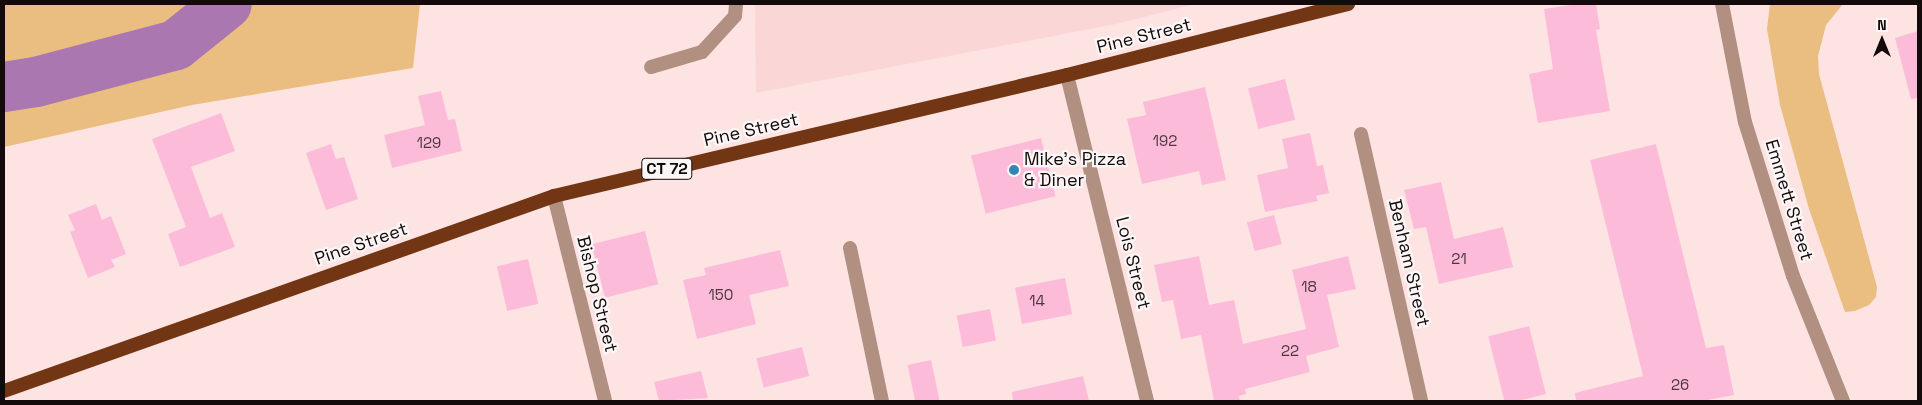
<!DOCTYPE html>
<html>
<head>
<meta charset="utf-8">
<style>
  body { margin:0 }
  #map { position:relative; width:1922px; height:405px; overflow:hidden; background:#fee3e3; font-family:"Space Grotesk",sans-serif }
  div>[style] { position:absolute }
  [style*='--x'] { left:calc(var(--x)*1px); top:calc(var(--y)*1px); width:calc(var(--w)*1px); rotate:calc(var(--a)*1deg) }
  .built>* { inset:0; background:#fad6d6 }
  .green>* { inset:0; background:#eabd81 }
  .river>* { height:50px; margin:-25px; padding:0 25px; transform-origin:25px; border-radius:25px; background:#aa77b1 }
  .building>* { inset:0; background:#fcbcd9; transform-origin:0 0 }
  .service>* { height:14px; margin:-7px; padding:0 7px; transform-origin:7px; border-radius:7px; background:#b19081 }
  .minor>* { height:14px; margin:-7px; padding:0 7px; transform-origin:7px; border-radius:7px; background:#b19081 }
  .trunk>* { height:14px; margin:-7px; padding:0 7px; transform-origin:7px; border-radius:7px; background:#723614 }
  .dots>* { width:14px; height:14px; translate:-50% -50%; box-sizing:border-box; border:2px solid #fcf6f6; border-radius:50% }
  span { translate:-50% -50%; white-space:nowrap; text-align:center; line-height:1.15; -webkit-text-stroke:4.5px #fcf6f6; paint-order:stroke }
  .number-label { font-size:15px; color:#4d373e }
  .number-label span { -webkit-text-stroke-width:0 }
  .shield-label span { padding:1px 4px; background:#fcf6f6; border:1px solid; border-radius:4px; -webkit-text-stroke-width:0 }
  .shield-label { font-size:16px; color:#130b0b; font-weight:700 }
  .street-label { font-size:18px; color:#130b0b }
  .poi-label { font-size:18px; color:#130b0b }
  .left { translate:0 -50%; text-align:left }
  .frame { position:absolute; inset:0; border:5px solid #130b0b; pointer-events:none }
  .north { position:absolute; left:1857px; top:15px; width:50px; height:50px; -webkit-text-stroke:4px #fcf6f6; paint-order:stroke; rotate:0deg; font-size:14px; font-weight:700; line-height:20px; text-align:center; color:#130b0b }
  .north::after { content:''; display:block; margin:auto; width:18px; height:22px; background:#130b0b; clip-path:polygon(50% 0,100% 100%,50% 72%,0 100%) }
</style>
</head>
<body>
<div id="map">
  <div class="built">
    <div style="clip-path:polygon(755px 4px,1195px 4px,1116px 24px,756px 93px)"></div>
  </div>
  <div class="green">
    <div style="clip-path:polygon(4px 4px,420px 4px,413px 68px,192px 105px,4px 147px)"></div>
    <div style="clip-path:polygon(1770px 4px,1843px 4px,1826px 25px,1818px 56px,1819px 74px,1877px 287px,1876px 297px,1869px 305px,1855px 311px,1845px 312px,1809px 209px,1780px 105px,1767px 29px)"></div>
  </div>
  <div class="river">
    <div style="--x:4;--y:87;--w:32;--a:-9"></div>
    <div style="--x:36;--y:82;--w:145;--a:-14.8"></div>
    <div style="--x:176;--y:45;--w:65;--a:-38.8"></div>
  </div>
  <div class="building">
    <div style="clip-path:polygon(1577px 4px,1596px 4px,1600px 29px,1596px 30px,1610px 111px,1538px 123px,1529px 74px,1553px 69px,1544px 9px)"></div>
    <div style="clip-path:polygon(1918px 31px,1918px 98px,1911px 99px,1895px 38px)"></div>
    <div style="left:1285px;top:79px;width:42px;height:38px;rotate:76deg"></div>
    <div style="clip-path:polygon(1205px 87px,1226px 180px,1202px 185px,1199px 171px,1142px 184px,1127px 119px,1146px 115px,1143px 102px)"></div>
    <div style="clip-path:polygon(441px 91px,448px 120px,455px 119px,462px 151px,392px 168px,384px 135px,425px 125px,418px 96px)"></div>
    <div style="clip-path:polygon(221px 113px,235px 151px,191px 167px,210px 218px,222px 213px,235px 247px,180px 267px,168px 234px,186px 227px,152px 139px)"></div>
    <div style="clip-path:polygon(1310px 133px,1317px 166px,1323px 165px,1329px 193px,1316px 196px,1318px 201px,1265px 212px,1257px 175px,1288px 168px,1282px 139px)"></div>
    <div style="left:1041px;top:138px;width:60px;height:72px;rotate:76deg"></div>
    <div style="clip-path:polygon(331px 144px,336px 159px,344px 157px,358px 199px,326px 210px,306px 153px)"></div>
    <div style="clip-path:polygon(1656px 144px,1706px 348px,1724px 345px,1734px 395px,1702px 401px,1576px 401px,1575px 393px,1643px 376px,1590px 160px)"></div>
    <div style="clip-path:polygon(1441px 182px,1454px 239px,1503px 227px,1513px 267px,1439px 284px,1426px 227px,1414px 229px,1404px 190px)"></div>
    <div style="clip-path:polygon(96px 204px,102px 220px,111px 216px,126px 254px,111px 260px,115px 267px,88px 278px,70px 232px,75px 230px,68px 215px)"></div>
    <div style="left:1274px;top:215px;width:30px;height:28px;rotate:75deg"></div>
    <div style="left:645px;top:231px;width:55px;height:55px;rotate:76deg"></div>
    <div style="clip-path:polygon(780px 250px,789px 286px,749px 295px,756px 324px,697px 339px,683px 280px,706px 275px,704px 268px)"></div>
    <div style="clip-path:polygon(1199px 256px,1209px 305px,1234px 300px,1243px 344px,1306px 329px,1292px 270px,1348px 256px,1356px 289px,1327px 295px,1339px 347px,1306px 356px,1310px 372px,1245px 389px,1246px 394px,1239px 396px,1240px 401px,1214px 401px,1201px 335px,1181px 339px,1173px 300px,1162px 302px,1154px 265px)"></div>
    <div style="left:528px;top:259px;width:46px;height:32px;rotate:77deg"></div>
    <div style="left:1065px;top:278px;width:37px;height:51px;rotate:79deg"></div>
    <div style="left:990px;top:309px;width:32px;height:34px;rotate:79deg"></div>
    <div style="left:1529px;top:326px;width:70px;height:42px;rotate:76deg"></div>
    <div style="left:802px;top:347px;width:30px;height:47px;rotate:76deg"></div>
    <div style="left:931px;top:360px;width:42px;height:24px;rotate:78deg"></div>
    <div style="clip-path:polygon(701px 371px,708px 398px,659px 401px,654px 382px)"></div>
    <div style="clip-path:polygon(1083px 376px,1089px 401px,1013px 401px,1012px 392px)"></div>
  </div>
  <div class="service">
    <div style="--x:651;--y:67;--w:53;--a:-16.4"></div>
    <div style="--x:702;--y:52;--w:49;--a:-47.5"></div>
    <div style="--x:735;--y:16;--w:12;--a:-85"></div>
  </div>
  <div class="minor">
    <div style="--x:1722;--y:4;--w:120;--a:79"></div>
    <div style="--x:1745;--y:122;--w:161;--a:72.7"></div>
    <div style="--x:1793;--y:276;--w:135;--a:68.2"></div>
    <div style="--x:1067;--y:75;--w:336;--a:76.2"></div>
    <div style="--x:1361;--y:134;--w:274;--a:77.3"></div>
    <div style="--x:554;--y:196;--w:211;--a:76"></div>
    <div style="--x:850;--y:248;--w:156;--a:78.2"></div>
  </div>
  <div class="trunk">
    <div style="--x:4;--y:391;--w:584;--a:-19.52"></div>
    <div style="--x:554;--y:196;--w:527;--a:-13.27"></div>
    <div style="--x:1067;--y:75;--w:290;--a:-14.2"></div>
  </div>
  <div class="dots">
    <div style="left:1014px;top:170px;background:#3486b7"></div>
  </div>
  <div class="number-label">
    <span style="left:1165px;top:141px">192</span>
    <span style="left:429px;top:143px">129</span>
    <span style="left:1459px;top:259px">21</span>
    <span style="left:1309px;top:287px">18</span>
    <span style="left:721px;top:295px">150</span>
    <span style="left:1037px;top:301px">14</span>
    <span style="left:1290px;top:351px">22</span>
    <span style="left:1680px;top:385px">26</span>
  </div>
  <div class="shield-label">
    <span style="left:667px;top:169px">CT 72</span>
  </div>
  <div class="street-label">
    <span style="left:1144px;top:36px;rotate:-14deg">Pine Street</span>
    <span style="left:751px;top:130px;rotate:-13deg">Pine Street</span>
    <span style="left:1789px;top:200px;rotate:73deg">Emmett Street</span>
    <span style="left:361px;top:244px;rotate:-19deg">Pine Street</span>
    <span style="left:1133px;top:263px;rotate:76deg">Lois Street</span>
    <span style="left:1409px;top:263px;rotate:77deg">Benham Street</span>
    <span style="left:597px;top:294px;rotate:76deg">Bishop Street</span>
  </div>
  <div class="poi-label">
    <span class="left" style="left:1024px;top:170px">Mike's Pizza<br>&amp; Diner</span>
  </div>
  <div class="frame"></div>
  <div class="north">N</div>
</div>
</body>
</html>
